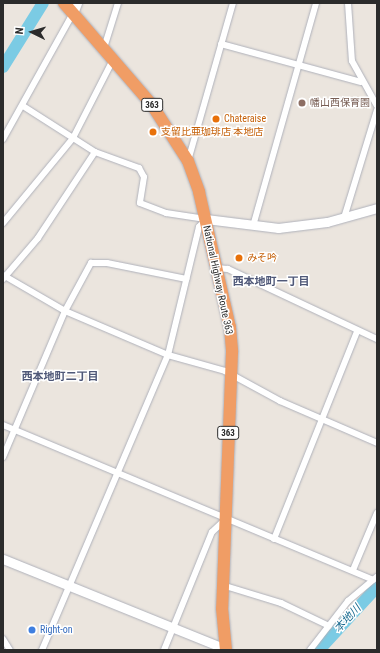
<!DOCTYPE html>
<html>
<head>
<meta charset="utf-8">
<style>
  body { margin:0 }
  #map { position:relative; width:380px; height:653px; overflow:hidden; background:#ebe5de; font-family:"Roboto Condensed","Noto Sans JP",sans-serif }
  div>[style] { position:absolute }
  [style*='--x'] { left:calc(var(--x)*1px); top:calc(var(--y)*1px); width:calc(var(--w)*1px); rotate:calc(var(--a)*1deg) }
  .river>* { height:12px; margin:-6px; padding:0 6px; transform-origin:6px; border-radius:6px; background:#7bcbe4 }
  .roads { filter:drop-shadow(0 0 1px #afb1ba) drop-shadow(0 0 1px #afb1ba) }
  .street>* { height:6px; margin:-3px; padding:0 3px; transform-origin:3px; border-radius:3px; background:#fff }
  .secondary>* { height:9px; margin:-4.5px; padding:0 4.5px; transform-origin:4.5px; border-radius:4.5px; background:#fff }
  .highway>* { height:12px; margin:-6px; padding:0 6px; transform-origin:6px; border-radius:6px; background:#f09d65 }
  .dots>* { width:11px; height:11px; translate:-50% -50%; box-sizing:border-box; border:2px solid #fff; border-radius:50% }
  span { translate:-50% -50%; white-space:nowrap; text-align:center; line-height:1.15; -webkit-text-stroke:3px #fff; paint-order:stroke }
  .shield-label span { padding:1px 3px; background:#fff; border:1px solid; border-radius:3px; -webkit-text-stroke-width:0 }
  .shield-label { font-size:9px; color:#2b2b2b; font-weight:700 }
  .education-label { font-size:10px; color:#785e54 }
  .left { translate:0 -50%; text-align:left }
  .food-label { font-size:10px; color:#c56008 }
  .street-label { font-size:10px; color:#2b2b2b }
  .shop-label { font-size:10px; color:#366cbe }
  .neighbourhood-label { font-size:11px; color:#4f5878; font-weight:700 }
  .water-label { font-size:11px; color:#1a6b90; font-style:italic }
  .frame { position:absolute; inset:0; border:4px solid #2b2b2b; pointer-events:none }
  .north { position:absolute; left:12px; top:12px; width:40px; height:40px; -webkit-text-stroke:3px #fff; paint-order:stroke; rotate:275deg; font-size:11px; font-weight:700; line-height:16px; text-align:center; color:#2b2b2b }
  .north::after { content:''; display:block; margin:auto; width:14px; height:18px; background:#2b2b2b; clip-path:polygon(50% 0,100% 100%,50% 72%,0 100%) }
</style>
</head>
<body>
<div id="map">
  <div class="river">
    <div style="--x:3;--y:67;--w:75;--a:-58"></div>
    <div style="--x:319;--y:650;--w:86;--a:-47.4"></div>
  </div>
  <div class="roads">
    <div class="street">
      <div style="--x:348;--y:3;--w:58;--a:86.1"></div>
      <div style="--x:352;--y:61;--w:51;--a:60.9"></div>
      <div style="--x:221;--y:44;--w:145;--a:15.2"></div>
      <div style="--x:104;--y:48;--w:47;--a:-72.7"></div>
      <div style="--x:23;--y:106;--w:85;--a:32.6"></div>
      <div style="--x:95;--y:152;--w:47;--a:20"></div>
      <div style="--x:139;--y:168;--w:10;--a:61"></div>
      <div style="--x:144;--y:177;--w:26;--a:99"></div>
      <div style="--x:140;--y:203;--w:28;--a:21"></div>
      <div style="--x:166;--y:213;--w:40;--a:8.5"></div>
      <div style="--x:3;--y:139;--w:144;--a:-60.9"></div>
      <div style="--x:188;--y:161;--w:164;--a:-74.1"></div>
      <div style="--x:344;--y:218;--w:113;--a:-73"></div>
      <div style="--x:3;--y:223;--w:110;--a:-50.5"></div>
      <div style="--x:73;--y:138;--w:88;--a:-62.9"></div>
      <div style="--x:253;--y:226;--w:232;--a:-74.2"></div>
      <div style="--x:216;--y:268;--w:12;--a:5"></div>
      <div style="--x:228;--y:269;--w:165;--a:25.2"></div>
      <div style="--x:3;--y:275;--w:72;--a:30.1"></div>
      <div style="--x:65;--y:311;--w:112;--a:23.1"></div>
      <div style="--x:168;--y:355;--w:59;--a:15.7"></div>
      <div style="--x:225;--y:371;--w:63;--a:28.6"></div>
      <div style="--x:280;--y:401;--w:106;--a:23.4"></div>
      <div style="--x:3;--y:279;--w:54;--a:-49.5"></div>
      <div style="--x:38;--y:238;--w:103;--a:-56.5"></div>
      <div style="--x:3;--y:425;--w:401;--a:22.7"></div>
      <div style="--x:3;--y:457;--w:159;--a:-67"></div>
      <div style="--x:65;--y:311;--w:55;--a:-61.6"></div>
      <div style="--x:91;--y:263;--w:16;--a:0"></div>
      <div style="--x:107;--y:263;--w:81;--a:11.4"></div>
      <div style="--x:274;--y:539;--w:224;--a:-68.2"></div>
      <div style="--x:353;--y:570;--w:62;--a:-67.2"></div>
      <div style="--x:222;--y:585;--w:62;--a:17"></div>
      <div style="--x:281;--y:603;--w:53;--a:25.6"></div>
      <div style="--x:3;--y:639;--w:13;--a:58"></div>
      <div style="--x:42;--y:650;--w:321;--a:-66.9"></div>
      <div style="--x:168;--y:355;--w:132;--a:-76.4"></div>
      <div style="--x:199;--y:227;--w:9;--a:-49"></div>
      <div style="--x:164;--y:650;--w:127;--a:-67.9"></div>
      <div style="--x:212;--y:532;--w:18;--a:-43"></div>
      <div style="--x:310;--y:650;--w:62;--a:-52.2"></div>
      <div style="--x:348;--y:601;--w:38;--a:-40"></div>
    </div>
    <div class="secondary">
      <div style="--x:73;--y:13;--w:11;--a:-68"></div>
      <div style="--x:206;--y:219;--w:73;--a:7.1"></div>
      <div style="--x:278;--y:228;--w:49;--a:-7"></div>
      <div style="--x:327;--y:222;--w:52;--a:-15.6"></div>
      <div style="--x:3;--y:559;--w:240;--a:22"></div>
    </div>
    <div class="highway">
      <div style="--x:64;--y:3;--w:135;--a:49.2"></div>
      <div style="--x:152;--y:105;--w:67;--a:57.3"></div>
      <div style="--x:188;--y:161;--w:33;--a:70"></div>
      <div style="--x:199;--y:192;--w:139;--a:77.1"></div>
      <div style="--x:230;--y:327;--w:25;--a:85"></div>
      <div style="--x:232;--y:352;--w:256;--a:92.2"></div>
      <div style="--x:222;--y:608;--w:42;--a:84.6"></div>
    </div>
  </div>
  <div class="dots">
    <div style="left:302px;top:103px;background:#8d6e63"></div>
    <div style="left:216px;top:119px;background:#e8710a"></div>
    <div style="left:153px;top:132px;background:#e8710a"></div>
    <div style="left:239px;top:258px;background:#e8710a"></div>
    <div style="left:32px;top:630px;background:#3f7fe0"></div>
  </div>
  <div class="shield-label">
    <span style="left:152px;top:105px">363</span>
    <span style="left:228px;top:433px">363</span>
  </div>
  <div class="education-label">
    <span class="left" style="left:310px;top:103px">幡山西保育園</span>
  </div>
  <div class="food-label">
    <span class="left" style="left:224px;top:119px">Chateraise</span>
    <span class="left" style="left:161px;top:132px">支留比亜珈琲店 本地店</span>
    <span class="left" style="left:247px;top:258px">みそ吟</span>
  </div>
  <div class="street-label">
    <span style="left:218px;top:280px;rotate:78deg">National Highway Route 363</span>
  </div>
  <div class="shop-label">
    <span class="left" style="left:40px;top:630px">Right-on</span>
  </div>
  <div class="neighbourhood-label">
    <span style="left:271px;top:282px">西本地町一丁目</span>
    <span style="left:60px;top:377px">西本地町二丁目</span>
  </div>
  <div class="water-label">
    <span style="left:348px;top:619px;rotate:-47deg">本地川</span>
  </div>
  <div class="frame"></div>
  <div class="north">N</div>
</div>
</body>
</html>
